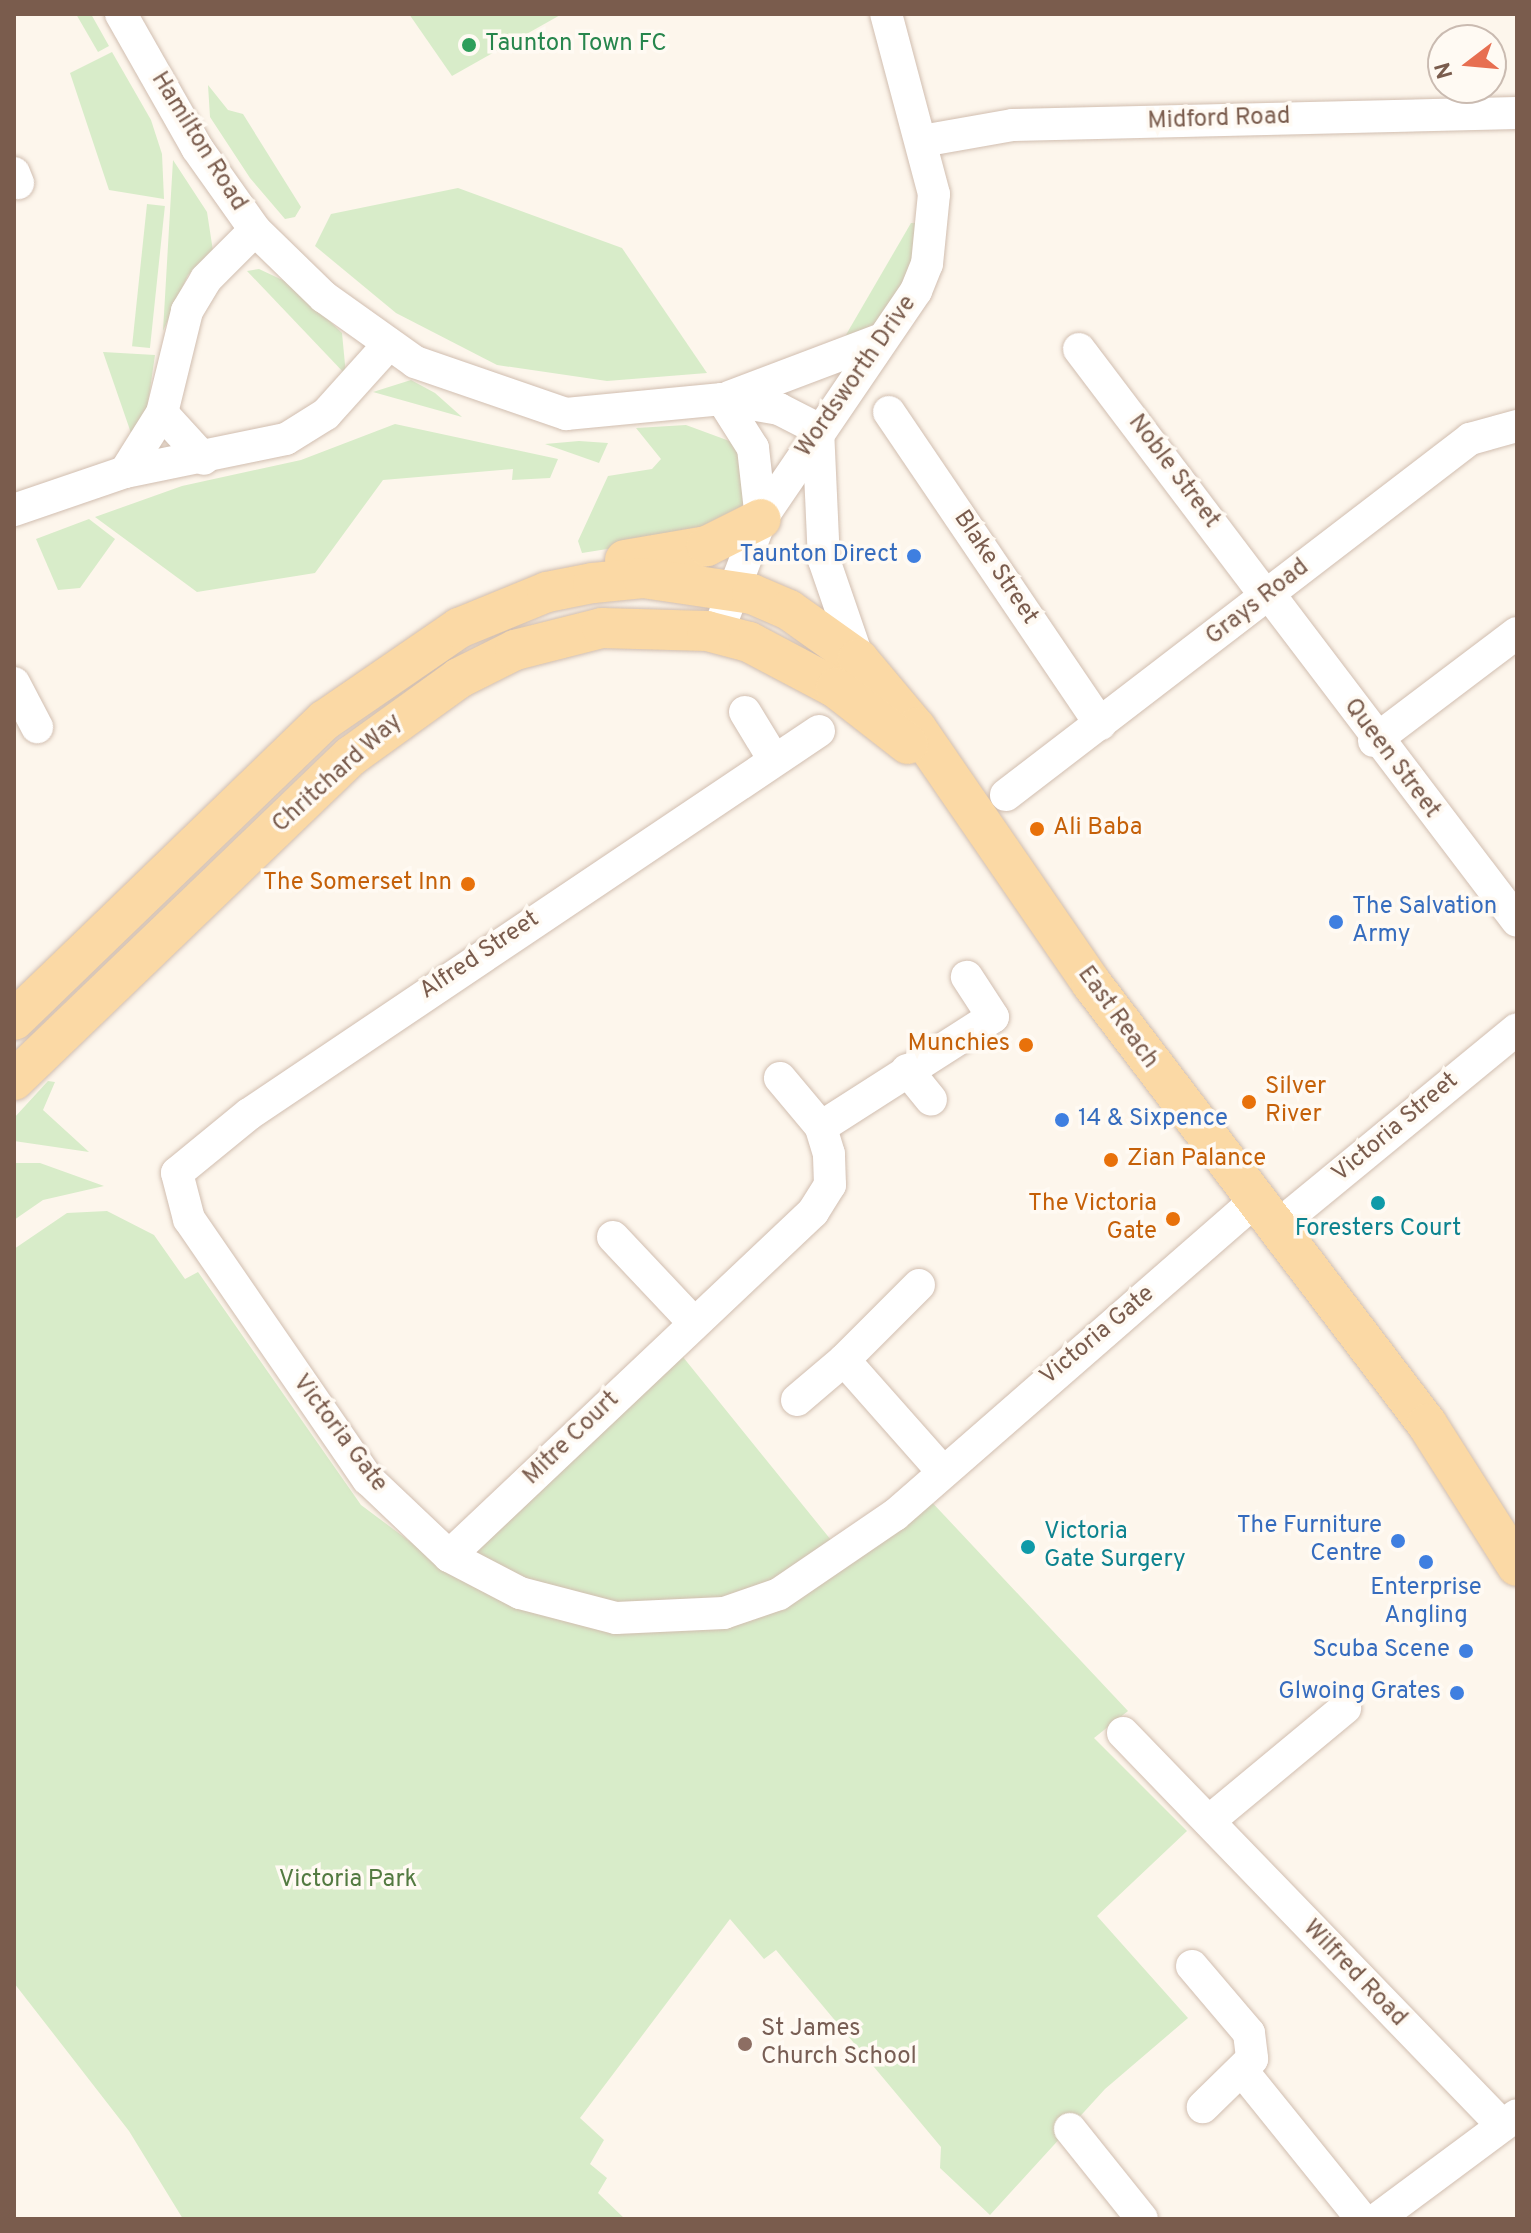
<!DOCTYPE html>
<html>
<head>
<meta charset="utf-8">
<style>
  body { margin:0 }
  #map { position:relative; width:1531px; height:2233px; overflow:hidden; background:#fdf6ec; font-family:Overpass,sans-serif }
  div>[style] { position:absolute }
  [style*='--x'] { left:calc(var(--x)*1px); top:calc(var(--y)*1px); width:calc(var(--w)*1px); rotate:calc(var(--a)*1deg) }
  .green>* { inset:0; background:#d8ecc9; transform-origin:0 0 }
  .roads { filter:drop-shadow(0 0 2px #d1beb0) drop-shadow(0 0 2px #d1beb0) }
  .minor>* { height:32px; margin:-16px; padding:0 16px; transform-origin:16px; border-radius:16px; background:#fff }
  .major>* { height:40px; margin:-20px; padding:0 20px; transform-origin:20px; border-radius:20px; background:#fbd9a5 }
  .dots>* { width:22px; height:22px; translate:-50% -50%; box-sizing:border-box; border:4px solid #fffaf3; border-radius:50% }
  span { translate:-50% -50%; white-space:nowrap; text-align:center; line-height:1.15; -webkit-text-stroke:7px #fffaf3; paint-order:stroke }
  .leisure-label { font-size:24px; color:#27864d }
  .left { translate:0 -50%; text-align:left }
  .street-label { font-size:24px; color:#7a5c4d }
  .shop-label { font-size:24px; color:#366cbe }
  .right { translate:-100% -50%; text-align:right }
  .food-label { font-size:24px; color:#c56008 }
  .culture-label { font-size:24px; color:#0d838f }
  .park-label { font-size:24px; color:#537a41 }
  .education-label { font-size:24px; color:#785e54 }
  .frame { position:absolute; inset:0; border:16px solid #7a5c4d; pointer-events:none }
  .north { position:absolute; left:1427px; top:24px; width:80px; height:80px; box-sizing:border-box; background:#fffaf3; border:2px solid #cabbb1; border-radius:50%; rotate:254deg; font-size:22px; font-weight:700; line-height:32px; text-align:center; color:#7a5c4d }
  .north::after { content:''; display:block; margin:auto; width:28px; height:36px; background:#e76f51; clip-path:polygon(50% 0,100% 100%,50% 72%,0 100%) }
</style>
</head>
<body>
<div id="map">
  <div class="green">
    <div style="clip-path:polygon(76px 14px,91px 14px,109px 46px,98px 52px)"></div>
    <div style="clip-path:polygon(409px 14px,562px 14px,452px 76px)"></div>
    <div style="clip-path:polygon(112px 52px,151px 120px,162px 154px,164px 199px,109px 190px,70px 73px)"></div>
    <div style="clip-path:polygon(208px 85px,228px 110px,243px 114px,301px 207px,295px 217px,285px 219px,250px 178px,210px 117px)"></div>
    <div style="clip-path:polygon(173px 160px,207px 212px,213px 251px,188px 275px,163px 331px)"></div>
    <div style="clip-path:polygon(458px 188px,622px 248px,707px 373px,607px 381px,497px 365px,396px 313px,315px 246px,331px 214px)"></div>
    <div style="left:147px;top:204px;width:18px;height:143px;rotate:6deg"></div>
    <div style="clip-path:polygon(911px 223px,923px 223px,905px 285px,871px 329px,836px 352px)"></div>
    <div style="clip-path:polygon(259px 269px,291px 284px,342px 333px,346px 375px,247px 271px)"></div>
    <div style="clip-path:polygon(103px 352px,155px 355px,147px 410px,131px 433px)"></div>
    <div style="clip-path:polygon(411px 380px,435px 393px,462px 417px,373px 392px)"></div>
    <div style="clip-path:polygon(395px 424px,558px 459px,550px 478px,512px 480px,513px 469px,383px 480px,315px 573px,197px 592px,95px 517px,182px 486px,301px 460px)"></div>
    <div style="clip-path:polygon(686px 425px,743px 446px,750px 495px,738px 515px,720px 531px,582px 553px,578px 541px,608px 476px,652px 469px,661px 459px,636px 428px)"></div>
    <div style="clip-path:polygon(579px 441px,608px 443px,599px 463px,545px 444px)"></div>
    <div style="clip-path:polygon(89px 519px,115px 539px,80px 588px,58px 590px,36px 539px)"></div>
    <div style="clip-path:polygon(48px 1081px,55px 1082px,43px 1110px,89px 1152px,14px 1141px,14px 1118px)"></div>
    <div style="clip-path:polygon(14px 1163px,40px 1163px,104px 1186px,43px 1200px,14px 1220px)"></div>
    <div style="clip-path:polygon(107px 1211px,154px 1235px,185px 1279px,198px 1272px,361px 1505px,452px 1573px,683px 1357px,848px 1561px,927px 1497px,1128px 1711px,1094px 1738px,1187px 1831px,1097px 1916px,1188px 2018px,1105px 2089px,990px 2215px,940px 2168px,941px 2147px,776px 1950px,764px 1959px,730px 1919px,580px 2118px,604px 2140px,590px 2164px,607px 2178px,598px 2193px,625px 2219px,183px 2219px,129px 2131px,14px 1983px,14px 1249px,67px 1213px)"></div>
  </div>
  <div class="roads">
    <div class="minor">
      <div style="--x:121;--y:14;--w:154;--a:60.4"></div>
      <div style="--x:197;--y:148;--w:100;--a:54.7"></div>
      <div style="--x:255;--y:230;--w:96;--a:44.2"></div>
      <div style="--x:324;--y:297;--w:112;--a:35.5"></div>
      <div style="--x:415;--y:362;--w:160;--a:19"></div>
      <div style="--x:566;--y:414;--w:157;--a:-5.5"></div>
      <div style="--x:722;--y:399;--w:58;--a:10"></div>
      <div style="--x:779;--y:409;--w:44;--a:27.1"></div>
      <div style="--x:922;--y:141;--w:92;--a:-10"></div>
      <div style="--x:1013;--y:125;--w:504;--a:-1.36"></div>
      <div style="--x:14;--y:173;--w:11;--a:68"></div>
      <div style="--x:1079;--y:349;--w:310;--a:52.9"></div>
      <div style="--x:729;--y:397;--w:161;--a:-20.7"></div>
      <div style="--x:722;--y:399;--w:58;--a:57.7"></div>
      <div style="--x:753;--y:448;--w:71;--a:83.6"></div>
      <div style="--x:889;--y:412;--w:377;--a:55.9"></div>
      <div style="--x:162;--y:413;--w:62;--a:47.6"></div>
      <div style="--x:818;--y:429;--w:131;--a:87.4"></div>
      <div style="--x:824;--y:560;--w:105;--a:71"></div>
      <div style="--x:125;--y:472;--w:70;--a:-57.9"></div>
      <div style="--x:162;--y:413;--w:105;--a:-76.2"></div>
      <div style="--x:187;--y:311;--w:37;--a:-59"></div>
      <div style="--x:206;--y:279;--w:69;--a:-45"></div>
      <div style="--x:14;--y:510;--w:117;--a:-18.9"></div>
      <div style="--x:125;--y:472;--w:164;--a:-11.6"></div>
      <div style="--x:286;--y:439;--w:47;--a:-32"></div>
      <div style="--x:326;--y:414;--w:94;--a:-48"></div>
      <div style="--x:1269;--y:594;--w:410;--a:52.8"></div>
      <div style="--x:717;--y:634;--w:123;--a:-69.1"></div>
      <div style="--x:761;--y:519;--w:276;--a:-55.8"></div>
      <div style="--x:916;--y:291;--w:29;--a:-68"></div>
      <div style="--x:927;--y:264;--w:70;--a:-84.3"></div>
      <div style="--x:934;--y:194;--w:186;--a:-104.9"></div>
      <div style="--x:14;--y:683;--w:50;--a:62.4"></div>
      <div style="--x:745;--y:712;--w:54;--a:58.7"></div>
      <div style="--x:819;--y:731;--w:687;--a:146.1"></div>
      <div style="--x:249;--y:1114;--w:93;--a:140.7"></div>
      <div style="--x:177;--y:1173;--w:48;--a:75.4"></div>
      <div style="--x:189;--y:1219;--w:316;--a:55.5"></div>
      <div style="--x:368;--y:1479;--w:112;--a:43.5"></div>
      <div style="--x:449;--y:1556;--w:80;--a:27.5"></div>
      <div style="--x:520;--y:1593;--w:99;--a:14.6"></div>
      <div style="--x:616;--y:1618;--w:108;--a:-2.7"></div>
      <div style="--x:724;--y:1613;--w:58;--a:-19.1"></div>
      <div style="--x:779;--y:1594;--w:140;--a:-34.3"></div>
      <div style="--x:895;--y:1515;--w:476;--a:-41.1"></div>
      <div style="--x:1374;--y:741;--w:179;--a:-37.1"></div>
      <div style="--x:1006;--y:795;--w:585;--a:-37.5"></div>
      <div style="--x:1470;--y:439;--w:49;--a:-15.5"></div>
      <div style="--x:907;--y:1070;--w:38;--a:51"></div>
      <div style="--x:821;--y:1127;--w:204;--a:-32.6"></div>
      <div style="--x:993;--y:1017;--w:48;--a:-123"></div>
      <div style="--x:1275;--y:1228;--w:313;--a:-39.4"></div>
      <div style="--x:613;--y:1237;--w:118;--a:46.7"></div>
      <div style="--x:844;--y:1360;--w:106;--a:-45"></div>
      <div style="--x:797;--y:1400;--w:62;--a:-40.4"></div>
      <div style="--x:844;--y:1360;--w:149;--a:48.5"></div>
      <div style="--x:449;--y:1556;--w:501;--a:-43.38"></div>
      <div style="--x:813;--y:1212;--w:32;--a:-58"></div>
      <div style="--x:830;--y:1185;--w:31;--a:-92"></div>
      <div style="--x:829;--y:1154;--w:28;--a:-107"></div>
      <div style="--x:821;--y:1127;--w:64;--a:-129.9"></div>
      <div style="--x:1123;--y:1733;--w:545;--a:45.97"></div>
      <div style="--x:1209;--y:1821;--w:177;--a:-39.7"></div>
      <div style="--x:1192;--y:1966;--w:88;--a:49.6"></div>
      <div style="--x:1249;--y:2033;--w:26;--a:83"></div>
      <div style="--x:1252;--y:2059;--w:69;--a:135.6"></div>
      <div style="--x:1244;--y:2073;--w:188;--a:51.1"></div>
      <div style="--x:1070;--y:2129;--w:115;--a:51.3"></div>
      <div style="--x:1377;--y:2219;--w:174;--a:-36.6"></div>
    </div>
    <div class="major">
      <div style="--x:625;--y:560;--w:83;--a:-9.7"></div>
      <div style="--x:707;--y:546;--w:60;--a:-26.6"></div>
      <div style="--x:14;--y:1020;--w:432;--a:-44"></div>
      <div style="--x:325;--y:720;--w:163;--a:-34.5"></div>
      <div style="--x:459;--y:628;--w:95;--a:-22.2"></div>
      <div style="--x:547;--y:592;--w:47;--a:-11.1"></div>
      <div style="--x:593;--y:583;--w:50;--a:-5.7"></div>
      <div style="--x:643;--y:578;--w:110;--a:8.4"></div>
      <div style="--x:752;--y:594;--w:40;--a:23.4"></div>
      <div style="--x:789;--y:610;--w:85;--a:35.4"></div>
      <div style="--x:858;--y:659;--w:90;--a:50"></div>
      <div style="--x:916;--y:728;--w:311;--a:55.5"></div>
      <div style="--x:1092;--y:984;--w:553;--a:52.72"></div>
      <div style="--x:1427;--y:1424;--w:168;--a:57.6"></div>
      <div style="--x:14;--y:1080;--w:467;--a:-43.9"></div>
      <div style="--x:351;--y:756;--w:133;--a:-35.8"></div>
      <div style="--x:459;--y:678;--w:63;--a:-26.6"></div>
      <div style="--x:515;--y:650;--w:90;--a:-14.2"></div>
      <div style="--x:602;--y:628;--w:105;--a:1.6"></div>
      <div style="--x:707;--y:631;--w:43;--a:14.7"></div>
      <div style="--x:749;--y:642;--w:98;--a:27.9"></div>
      <div style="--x:836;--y:688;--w:91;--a:37.9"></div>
    </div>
  </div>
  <div class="dots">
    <div style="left:469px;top:45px;background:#2e9e5b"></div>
    <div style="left:914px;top:556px;background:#3f7fe0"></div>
    <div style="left:1037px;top:829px;background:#e8710a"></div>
    <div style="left:468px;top:884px;background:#e8710a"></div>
    <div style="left:1336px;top:922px;background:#3f7fe0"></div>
    <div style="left:1026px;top:1045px;background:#e8710a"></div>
    <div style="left:1249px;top:1102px;background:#e8710a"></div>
    <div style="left:1062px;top:1120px;background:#3f7fe0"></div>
    <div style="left:1111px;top:1160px;background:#e8710a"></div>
    <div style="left:1378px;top:1203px;background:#0f9aa8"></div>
    <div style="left:1173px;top:1219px;background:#e8710a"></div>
    <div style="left:1398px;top:1541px;background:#3f7fe0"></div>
    <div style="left:1028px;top:1547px;background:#0f9aa8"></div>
    <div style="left:1426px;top:1562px;background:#3f7fe0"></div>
    <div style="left:1466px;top:1651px;background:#3f7fe0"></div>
    <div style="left:1457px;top:1693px;background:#3f7fe0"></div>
    <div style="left:745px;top:2044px;background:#8d6e63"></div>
  </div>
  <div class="leisure-label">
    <span class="left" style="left:485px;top:45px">Taunton Town FC</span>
  </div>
  <div class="street-label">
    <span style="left:1219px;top:120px;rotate:-2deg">Midford Road</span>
    <span style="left:198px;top:142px;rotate:58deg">Hamilton Road</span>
    <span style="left:857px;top:377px;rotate:-55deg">Wordsworth Drive</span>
    <span style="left:1173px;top:472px;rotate:53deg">Noble Street</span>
    <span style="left:995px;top:568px;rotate:56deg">Blake Street</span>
    <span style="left:1258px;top:603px;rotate:-38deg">Grays Road</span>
    <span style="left:1391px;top:759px;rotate:53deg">Queen Street</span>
    <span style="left:338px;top:774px;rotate:-42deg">Chritchard Way</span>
    <span style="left:480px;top:956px;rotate:-34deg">Alfred Street</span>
    <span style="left:1117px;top:1018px;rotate:54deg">East Reach</span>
    <span style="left:1396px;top:1128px;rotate:-40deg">Victoria Street</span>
    <span style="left:1098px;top:1336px;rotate:-40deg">Victoria Gate</span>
    <span style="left:339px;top:1434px;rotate:53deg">Victoria Gate</span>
    <span style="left:572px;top:1439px;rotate:-44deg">Mitre Court</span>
    <span style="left:1354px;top:1974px;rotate:46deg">Wilfred Road</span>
  </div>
  <div class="shop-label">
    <span class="right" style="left:898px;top:556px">Taunton Direct</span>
    <span class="left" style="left:1352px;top:922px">The Salvation<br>Army</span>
    <span class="left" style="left:1078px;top:1120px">14 &amp; Sixpence</span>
    <span class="right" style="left:1382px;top:1541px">The Furniture<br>Centre</span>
    <span style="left:1426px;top:1603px">Enterprise<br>Angling</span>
    <span class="right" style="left:1450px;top:1651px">Scuba Scene</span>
    <span class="right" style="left:1441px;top:1693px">Glwoing Grates</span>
  </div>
  <div class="food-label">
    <span class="left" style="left:1053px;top:829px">Ali Baba</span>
    <span class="right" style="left:452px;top:884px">The Somerset Inn</span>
    <span class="right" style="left:1010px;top:1045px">Munchies</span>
    <span class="left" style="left:1265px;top:1102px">Silver<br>River</span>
    <span class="left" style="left:1127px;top:1160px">Zian Palance</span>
    <span class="right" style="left:1157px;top:1219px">The Victoria<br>Gate</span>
  </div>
  <div class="culture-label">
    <span style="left:1378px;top:1230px">Foresters Court</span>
    <span class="left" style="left:1044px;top:1547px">Victoria<br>Gate Surgery</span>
  </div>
  <div class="park-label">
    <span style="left:348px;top:1881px">Victoria Park</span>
  </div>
  <div class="education-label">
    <span class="left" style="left:761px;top:2044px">St James<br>Church School</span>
  </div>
  <div class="frame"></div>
  <div class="north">N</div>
</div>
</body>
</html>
